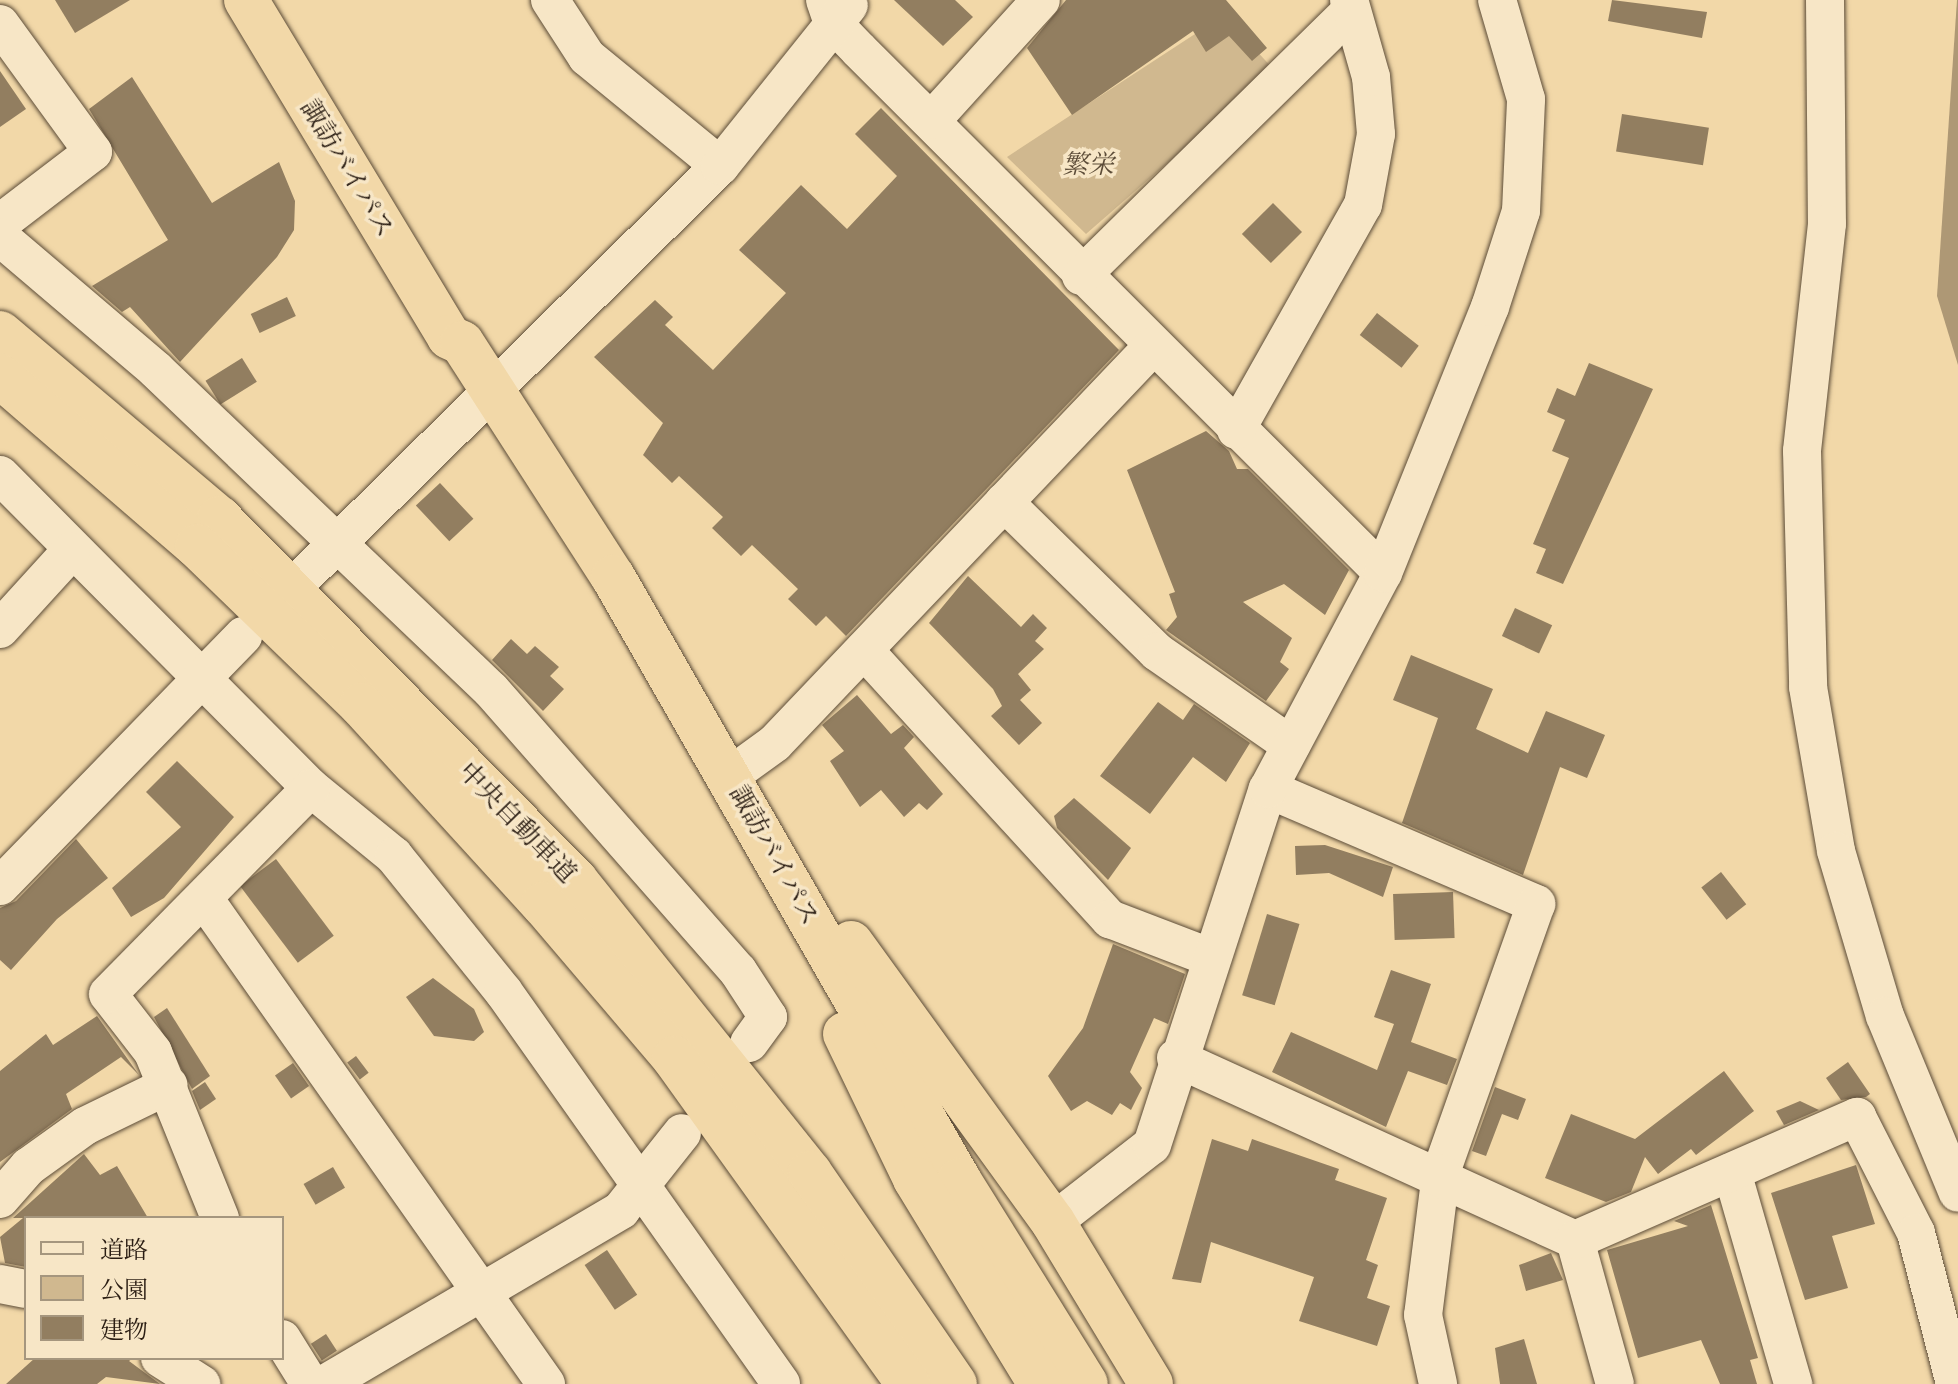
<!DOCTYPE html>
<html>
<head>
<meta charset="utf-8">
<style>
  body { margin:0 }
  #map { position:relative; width:1958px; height:1384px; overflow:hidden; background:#f2d8a8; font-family:"Gentium Book Plus","Noto Serif JP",serif }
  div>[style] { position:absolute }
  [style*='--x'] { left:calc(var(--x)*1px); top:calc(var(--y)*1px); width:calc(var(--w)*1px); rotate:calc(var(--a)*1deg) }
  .green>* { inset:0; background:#d0b88f }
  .water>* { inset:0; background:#ae9875 }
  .building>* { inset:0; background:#927e60; transform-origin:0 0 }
  .roads { filter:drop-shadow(0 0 2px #5c4c38) drop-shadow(0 0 2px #5c4c38) }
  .minor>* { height:38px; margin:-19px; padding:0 19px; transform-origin:19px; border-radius:19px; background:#f7e6c6 }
  .highway>* { height:44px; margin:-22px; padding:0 22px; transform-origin:22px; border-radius:22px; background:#f2d8a8 }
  span { translate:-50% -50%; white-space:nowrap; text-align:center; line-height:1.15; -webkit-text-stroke:7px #f7e6c6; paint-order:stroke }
  .park-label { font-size:26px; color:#5c4c38; font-style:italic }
  .street-label { font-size:26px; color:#2a1d13 }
  .legend { position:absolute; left:24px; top:1216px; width:260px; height:144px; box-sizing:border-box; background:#f7e6c6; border:2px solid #a5967e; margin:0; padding:10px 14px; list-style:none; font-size:24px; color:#2a1d13 }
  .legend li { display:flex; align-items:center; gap:16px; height:40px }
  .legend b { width:40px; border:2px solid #a5967e }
</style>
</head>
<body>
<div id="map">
  <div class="green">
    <div style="clip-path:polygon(1224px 15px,1274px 70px,1086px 234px,1007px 157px)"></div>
  </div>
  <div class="water">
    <div style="clip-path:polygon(1957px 0,1958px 0,1958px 365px,1937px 296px)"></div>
  </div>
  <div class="building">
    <div style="clip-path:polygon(55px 0,130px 0,75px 33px)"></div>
    <div style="clip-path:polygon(894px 0,955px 0,973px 17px,943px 46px)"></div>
    <div style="clip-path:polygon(1066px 0,1226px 0,1267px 48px,1252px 61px,1229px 36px,1206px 52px,1193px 31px,1072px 115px,1027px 48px)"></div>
    <div style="clip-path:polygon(1612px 0,1707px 12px,1702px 38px,1608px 21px)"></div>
    <div style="clip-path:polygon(0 71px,26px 109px,0 127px)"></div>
    <div style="clip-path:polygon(132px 77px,212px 203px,279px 162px,295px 201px,294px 230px,277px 257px,180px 362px,130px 307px,122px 312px,92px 286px,168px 240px,89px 109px)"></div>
    <div style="clip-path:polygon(881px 108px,1119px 350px,846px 636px,826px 616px,816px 626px,788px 599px,798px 589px,752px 545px,741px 556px,712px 528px,723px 517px,679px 476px,672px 483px,643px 455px,663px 423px,594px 357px,655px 300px,673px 317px,665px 325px,713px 370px,786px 293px,739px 250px,801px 185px,847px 229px,897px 176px,855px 134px)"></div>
    <div style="left:1622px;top:114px;width:88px;height:38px;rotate:9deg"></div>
    <div style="left:1273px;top:203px;width:41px;height:44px;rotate:45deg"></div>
    <div style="left:287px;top:297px;width:21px;height:40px;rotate:65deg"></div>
    <div style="left:1377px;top:313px;width:53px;height:28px;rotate:38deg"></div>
    <div style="left:242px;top:358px;width:28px;height:43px;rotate:58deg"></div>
    <div style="clip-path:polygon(1589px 363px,1653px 389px,1563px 584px,1536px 573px,1546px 549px,1533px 544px,1569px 458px,1552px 451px,1565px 420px,1547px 412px,1557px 388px,1575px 396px)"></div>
    <div style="clip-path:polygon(1206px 431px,1229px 451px,1237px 469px,1248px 469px,1349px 570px,1325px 615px,1284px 584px,1243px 602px,1292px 638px,1280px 662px,1289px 669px,1266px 701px,1166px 630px,1177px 617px,1169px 594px,1175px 592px,1127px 470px)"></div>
    <div style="left:440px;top:483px;width:49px;height:33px;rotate:47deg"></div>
    <div style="clip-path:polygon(968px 576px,1021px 627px,1033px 614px,1047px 628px,1035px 641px,1044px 649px,1018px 674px,1031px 690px,1020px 700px,1042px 723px,1019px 745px,991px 716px,1002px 706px,993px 689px,929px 623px)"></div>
    <div style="left:1515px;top:608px;width:41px;height:31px;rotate:25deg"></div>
    <div style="clip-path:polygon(511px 639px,527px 654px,535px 646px,559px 667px,550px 676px,564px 689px,543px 711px,492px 660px)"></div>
    <div style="clip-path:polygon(1411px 655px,1493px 689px,1476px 729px,1528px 753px,1546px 711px,1605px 735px,1587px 778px,1560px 767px,1523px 875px,1402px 823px,1438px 718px,1393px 700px)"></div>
    <div style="clip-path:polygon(857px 695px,891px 734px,903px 725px,914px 737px,904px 748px,943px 794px,927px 810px,919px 803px,904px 817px,881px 790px,860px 807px,830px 761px,844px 751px,822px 725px)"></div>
    <div style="clip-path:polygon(1158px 702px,1183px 720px,1194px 704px,1250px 743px,1226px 782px,1193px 757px,1150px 814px,1100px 776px)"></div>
    <div style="clip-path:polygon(177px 761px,234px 817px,164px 898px,131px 917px,112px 888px,181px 827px,146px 792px)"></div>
    <div style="clip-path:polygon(1074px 798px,1131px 848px,1108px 880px,1057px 828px,1054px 816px)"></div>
    <div style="clip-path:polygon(76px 839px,108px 878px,57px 919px,11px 970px,0 960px,0 908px,16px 901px)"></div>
    <div style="clip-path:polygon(1325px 845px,1393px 867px,1383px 897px,1329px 873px,1296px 875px,1295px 846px)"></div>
    <div style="left:276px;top:859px;width:96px;height:45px;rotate:53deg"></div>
    <div style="left:1721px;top:872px;width:41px;height:25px;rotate:52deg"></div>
    <div style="left:1453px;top:892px;width:46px;height:60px;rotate:88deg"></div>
    <div style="left:1267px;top:914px;width:34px;height:85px;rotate:17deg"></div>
    <div style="clip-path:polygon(1113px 944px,1185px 974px,1168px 1024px,1154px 1018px,1130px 1072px,1142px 1088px,1131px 1110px,1120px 1103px,1112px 1115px,1087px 1101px,1071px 1111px,1048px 1076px,1083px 1028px)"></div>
    <div style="clip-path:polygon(1391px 970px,1431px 984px,1411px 1042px,1457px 1059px,1447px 1085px,1408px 1071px,1386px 1127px,1272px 1072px,1291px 1032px,1377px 1070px,1394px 1024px,1374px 1017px)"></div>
    <div style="clip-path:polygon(433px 978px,474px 1009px,484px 1032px,474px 1041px,434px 1036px,406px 997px)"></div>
    <div style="clip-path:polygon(167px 1008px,210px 1076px,192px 1089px,154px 1017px)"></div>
    <div style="clip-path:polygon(97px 1016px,139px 1075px,121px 1057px,66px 1094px,72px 1109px,0 1162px,0 1071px,46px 1034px,53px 1045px)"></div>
    <div style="left:356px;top:1056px;width:21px;height:11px;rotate:53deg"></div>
    <div style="clip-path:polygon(1848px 1062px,1870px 1094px,1866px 1097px,1841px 1100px,1826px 1078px)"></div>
    <div style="left:293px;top:1063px;width:28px;height:22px;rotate:55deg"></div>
    <div style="clip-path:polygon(1724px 1071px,1754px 1111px,1696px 1155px,1691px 1149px,1658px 1174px,1645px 1157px,1631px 1192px,1606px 1202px,1545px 1178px,1571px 1114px,1635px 1139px)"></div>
    <div style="clip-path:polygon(205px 1082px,216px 1099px,200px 1110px,192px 1091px)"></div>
    <div style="clip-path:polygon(1495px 1087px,1526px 1099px,1518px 1120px,1502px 1114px,1486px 1156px,1472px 1151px)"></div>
    <div style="clip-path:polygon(1800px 1101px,1819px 1110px,1784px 1125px,1776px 1111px)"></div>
    <div style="clip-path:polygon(1212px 1139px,1248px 1151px,1252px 1139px,1339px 1169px,1335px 1180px,1387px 1198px,1366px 1260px,1378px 1265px,1367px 1298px,1390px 1306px,1377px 1346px,1299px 1321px,1314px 1277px,1211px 1242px,1201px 1283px,1172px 1279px)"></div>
    <div style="clip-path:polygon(84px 1154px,100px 1175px,117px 1166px,148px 1218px,26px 1218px,26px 1267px,5px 1263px,0 1237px,23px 1218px,13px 1218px)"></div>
    <div style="clip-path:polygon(1856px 1165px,1875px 1224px,1832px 1236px,1848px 1288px,1805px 1300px,1771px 1193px)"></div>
    <div style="left:333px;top:1167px;width:24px;height:34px;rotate:60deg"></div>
    <div style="clip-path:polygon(1711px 1205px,1758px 1358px,1750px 1360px,1757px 1384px,1720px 1384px,1701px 1340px,1638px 1358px,1607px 1250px,1688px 1226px,1674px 1221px)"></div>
    <div style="left:607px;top:1250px;width:54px;height:27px;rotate:56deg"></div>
    <div style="clip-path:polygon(1551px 1253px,1563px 1280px,1526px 1291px,1519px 1265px)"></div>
    <div style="left:326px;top:1334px;width:20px;height:18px;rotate:57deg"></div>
    <div style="clip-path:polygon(1524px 1339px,1537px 1384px,1500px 1384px,1495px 1348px)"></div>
    <div style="clip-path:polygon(35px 1358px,133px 1358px,129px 1361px,160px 1384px,106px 1377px,97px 1384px,6px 1384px)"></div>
  </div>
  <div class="roads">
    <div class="minor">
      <div style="--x:550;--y:0;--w:68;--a:57"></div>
      <div style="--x:587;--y:57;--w:172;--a:39.3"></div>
      <div style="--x:825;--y:0;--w:24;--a:71"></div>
      <div style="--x:833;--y:23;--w:37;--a:46"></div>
      <div style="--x:859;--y:50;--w:740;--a:44.95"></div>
      <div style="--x:1825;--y:0;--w:224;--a:89.5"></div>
      <div style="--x:1827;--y:224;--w:228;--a:96.3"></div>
      <div style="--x:1802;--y:451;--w:236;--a:88.5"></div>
      <div style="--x:1808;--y:687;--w:166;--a:80.3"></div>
      <div style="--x:1836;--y:851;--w:172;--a:73.5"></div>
      <div style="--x:1885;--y:1016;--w:191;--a:67.6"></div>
      <div style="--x:0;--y:24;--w:158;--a:54"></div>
      <div style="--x:93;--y:152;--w:117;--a:142.6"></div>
      <div style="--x:932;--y:120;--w:162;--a:-47.8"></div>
      <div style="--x:0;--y:237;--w:205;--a:40.4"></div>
      <div style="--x:156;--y:370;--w:463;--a:43.7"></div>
      <div style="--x:491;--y:690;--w:374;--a:48.7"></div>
      <div style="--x:738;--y:971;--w:55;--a:56.9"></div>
      <div style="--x:768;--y:1017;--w:32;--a:126"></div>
      <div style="--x:1081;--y:276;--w:378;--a:-44.5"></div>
      <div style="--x:1236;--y:430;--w:258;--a:-60.6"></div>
      <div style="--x:1363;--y:205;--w:72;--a:-79.6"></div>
      <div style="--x:1376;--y:134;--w:57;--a:-95"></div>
      <div style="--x:1371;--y:77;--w:80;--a:-105.9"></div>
      <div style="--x:0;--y:475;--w:441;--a:45.2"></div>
      <div style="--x:311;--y:788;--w:107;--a:39.3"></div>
      <div style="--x:394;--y:856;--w:174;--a:51.1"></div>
      <div style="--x:503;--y:991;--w:481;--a:54.7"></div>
      <div style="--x:1004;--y:502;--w:214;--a:44.4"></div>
      <div style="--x:1157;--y:652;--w:163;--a:34.8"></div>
      <div style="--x:306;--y:574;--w:581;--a:-44.58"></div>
      <div style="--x:720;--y:166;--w:206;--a:-51.3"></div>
      <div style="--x:0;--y:629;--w:105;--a:-47.7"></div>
      <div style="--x:864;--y:650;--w:365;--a:47.6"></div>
      <div style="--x:1110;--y:919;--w:104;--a:20.9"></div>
      <div style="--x:731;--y:775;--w:54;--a:-36"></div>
      <div style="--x:775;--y:743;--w:548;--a:-46.4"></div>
      <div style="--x:1268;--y:789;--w:292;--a:23.2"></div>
      <div style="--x:1536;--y:904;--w:285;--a:109.5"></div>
      <div style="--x:1441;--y:1173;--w:143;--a:97.2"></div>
      <div style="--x:1423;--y:1315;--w:71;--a:77.7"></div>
      <div style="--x:0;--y:886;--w:349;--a:-45.8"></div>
      <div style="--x:205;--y:900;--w:592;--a:54.83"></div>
      <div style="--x:1176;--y:1058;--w:439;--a:24.5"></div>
      <div style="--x:1575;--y:1240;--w:149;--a:74.5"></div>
      <div style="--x:1732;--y:1172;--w:221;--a:73.9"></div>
      <div style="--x:0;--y:1199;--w:43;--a:-48.8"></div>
      <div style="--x:28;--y:1167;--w:70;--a:-35.7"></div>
      <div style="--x:85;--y:1126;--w:93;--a:-26"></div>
      <div style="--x:220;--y:1218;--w:179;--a:-112"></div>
      <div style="--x:153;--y:1052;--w:73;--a:-127.8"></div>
      <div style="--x:108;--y:994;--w:289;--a:-45.4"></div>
      <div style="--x:1053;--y:1222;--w:125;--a:-37.9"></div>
      <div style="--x:1152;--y:1145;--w:374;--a:-72"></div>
      <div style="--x:1268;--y:789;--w:245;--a:-62"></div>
      <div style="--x:1383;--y:573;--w:287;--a:-68.1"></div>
      <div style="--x:1490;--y:307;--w:101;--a:-72.1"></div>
      <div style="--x:1521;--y:211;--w:112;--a:-87.4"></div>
      <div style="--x:1526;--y:99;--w:103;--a:-106.3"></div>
      <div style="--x:1575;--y:1240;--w:308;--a:-23.6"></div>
      <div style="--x:1857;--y:1117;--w:130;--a:63"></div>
      <div style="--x:1916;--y:1233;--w:156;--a:75.5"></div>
      <div style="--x:0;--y:1284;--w:26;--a:11"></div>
      <div style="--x:282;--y:1339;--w:53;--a:58.1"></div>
      <div style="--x:160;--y:1358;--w:49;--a:32.4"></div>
      <div style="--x:325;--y:1384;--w:343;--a:-30.4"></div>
      <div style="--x:621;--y:1210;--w:98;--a:-51.6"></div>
    </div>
    <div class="highway">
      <div style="--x:246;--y:0;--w:393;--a:58.9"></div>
      <div style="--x:449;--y:337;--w:14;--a:25"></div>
      <div style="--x:462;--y:343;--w:278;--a:57.2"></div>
      <div style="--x:613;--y:577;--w:695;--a:60.15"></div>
      <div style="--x:959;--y:1180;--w:240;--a:58.1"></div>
      <div style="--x:0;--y:333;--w:287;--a:40.2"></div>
      <div style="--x:219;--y:518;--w:509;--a:45.48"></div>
      <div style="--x:576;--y:881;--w:374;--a:51.3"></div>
      <div style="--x:810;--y:1173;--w:256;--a:55.5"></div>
      <div style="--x:0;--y:376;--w:260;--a:40.8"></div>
      <div style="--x:197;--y:546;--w:228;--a:44.1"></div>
      <div style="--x:361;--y:705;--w:270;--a:47.6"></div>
      <div style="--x:543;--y:904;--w:202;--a:49.6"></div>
      <div style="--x:674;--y:1058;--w:401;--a:54.3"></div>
      <div style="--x:851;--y:943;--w:344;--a:54.1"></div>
      <div style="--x:1053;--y:1222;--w:189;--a:58.8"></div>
      <div style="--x:845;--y:1034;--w:161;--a:64.2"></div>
      <div style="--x:915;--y:1179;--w:240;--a:58.6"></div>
    </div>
  </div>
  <div class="park-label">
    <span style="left:1088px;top:164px">繁栄</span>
  </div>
  <div class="street-label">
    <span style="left:348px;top:168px;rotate:59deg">諏訪バイパス</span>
    <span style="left:518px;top:822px;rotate:46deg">中央自動車道</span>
    <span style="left:775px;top:855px;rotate:61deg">諏訪バイパス</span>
  </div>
  <ul class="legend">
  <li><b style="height:10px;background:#f7e6c6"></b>道路</li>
  <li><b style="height:22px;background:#d0b88f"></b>公園</li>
  <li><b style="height:22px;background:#927e60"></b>建物</li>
  </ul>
</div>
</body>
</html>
